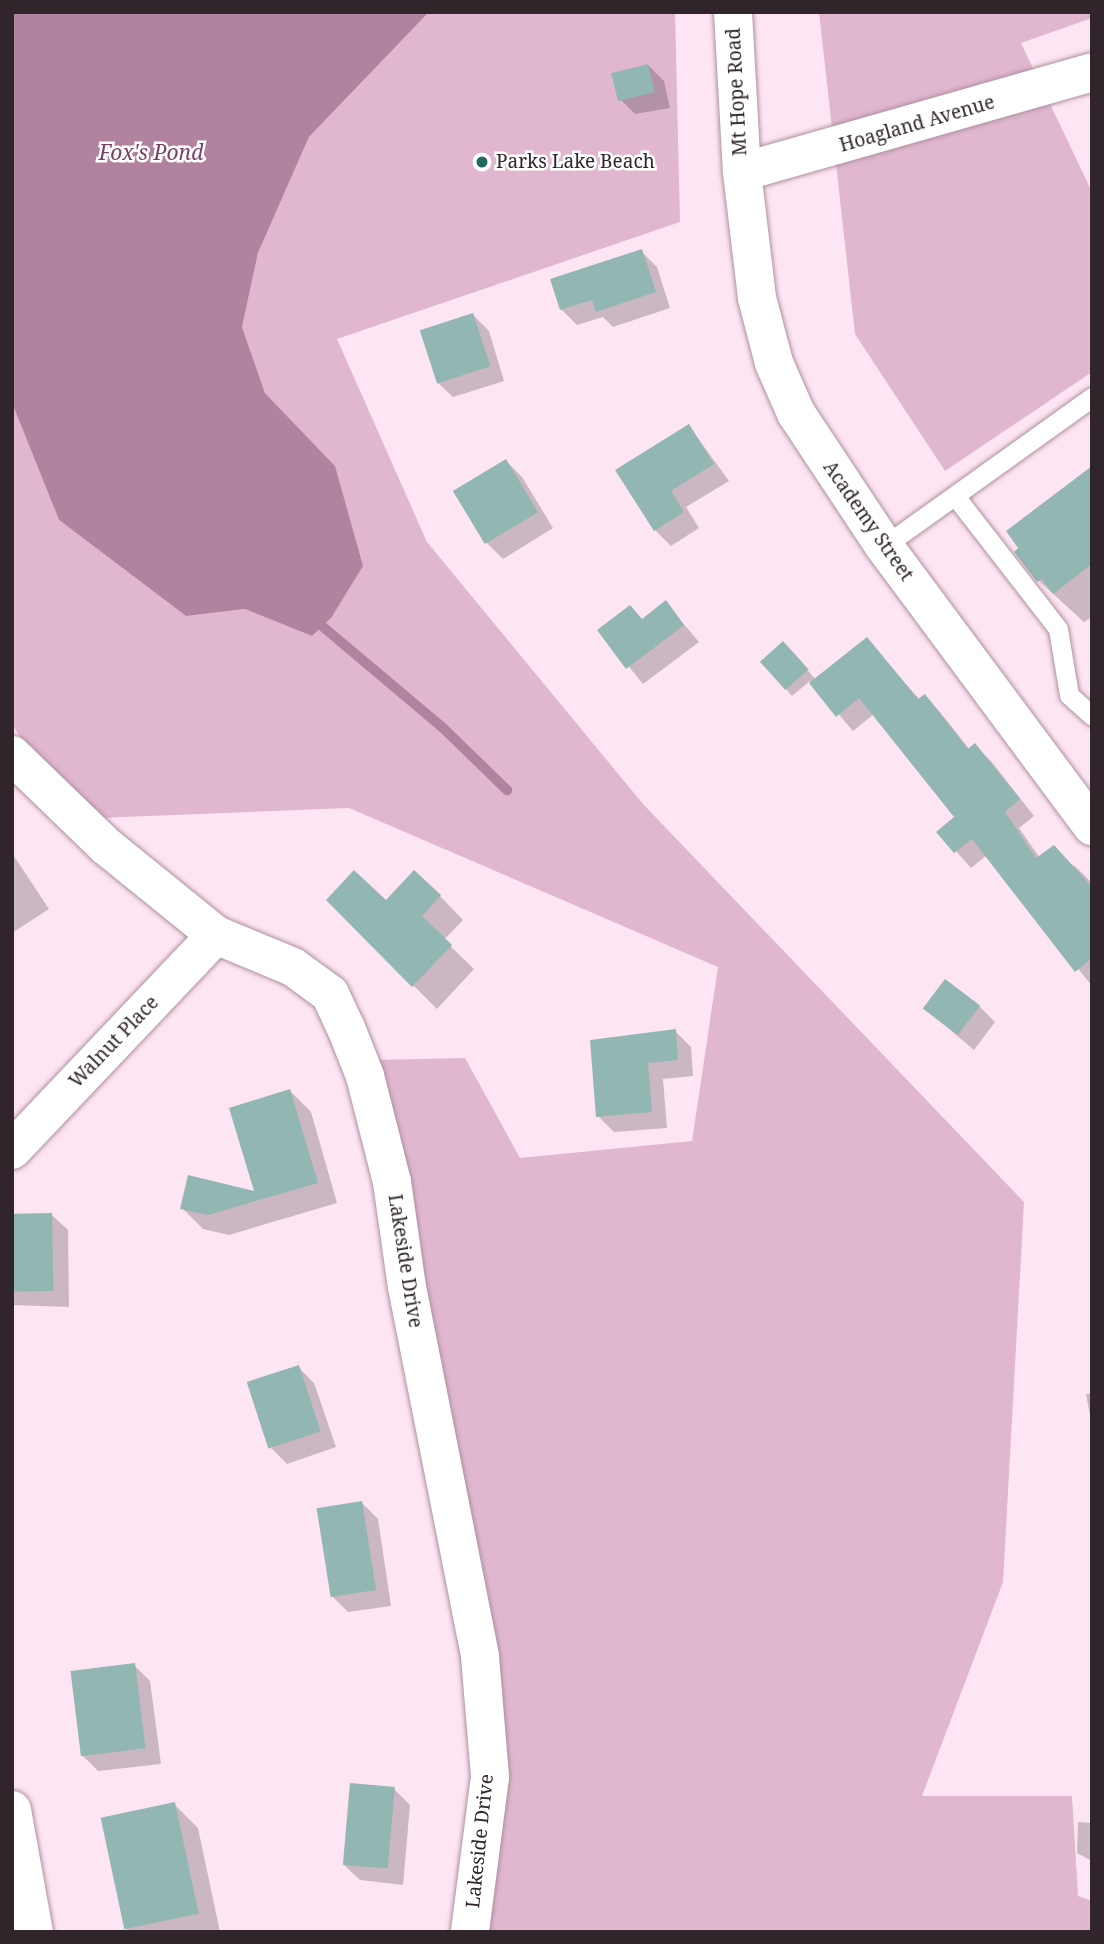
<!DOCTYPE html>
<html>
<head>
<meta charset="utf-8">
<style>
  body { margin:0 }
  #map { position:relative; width:1104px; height:1944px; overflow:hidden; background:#fee5f3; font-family:"Noto Serif",serif }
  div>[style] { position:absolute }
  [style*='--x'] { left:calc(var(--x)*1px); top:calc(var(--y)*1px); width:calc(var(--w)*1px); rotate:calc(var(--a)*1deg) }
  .green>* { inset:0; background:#e1b7cf }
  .water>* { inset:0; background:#b1839e }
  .shadow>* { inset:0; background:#0003 }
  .stream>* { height:10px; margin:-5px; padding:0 5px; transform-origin:5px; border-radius:5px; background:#b1839e }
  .building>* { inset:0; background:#92b6b1; transform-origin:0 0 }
  .roads { filter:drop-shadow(0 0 2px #ad90a0) drop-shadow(0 0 2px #ad90a0) }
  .lane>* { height:19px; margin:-9.5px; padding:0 9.5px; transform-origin:9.5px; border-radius:9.5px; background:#fff }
  .street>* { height:38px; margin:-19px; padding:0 19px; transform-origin:19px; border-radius:19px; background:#fff }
  .secondary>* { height:38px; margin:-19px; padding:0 19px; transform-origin:19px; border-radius:19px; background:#fff }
  .dots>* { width:19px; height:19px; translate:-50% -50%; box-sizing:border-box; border:4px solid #fff; border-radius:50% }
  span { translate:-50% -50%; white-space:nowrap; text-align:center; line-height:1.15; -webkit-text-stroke:5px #fff; paint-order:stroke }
  .street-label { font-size:19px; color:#30252b }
  .poi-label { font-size:19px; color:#30252b }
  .left { translate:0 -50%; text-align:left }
  .water-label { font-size:21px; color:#7b3f64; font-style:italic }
  .frame { position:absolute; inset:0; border:14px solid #30252b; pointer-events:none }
</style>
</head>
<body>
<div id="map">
  <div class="green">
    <div style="clip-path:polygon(429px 12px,675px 12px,680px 222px,337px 339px,427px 542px,643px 804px,1024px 1202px,1003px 1582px,922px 1796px,1072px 1796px,1078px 1896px,1092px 1901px,1092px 1932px,483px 1932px,490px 1868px,374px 1060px,465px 1058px,520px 1158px,692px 1141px,718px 967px,349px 808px,74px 819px,12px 724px,12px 403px,59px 520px,186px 616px,245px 609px,312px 636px,331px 618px,335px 466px,265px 393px,242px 327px,258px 253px,309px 137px)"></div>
    <div style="clip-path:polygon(819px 12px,1092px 12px,1092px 18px,1021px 43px,1092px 192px,1092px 372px,945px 471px,855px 334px)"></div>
  </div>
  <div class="water">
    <div style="clip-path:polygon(12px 12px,429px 12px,309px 137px,258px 253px,242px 327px,265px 393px,335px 466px,363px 566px,331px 618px,312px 636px,245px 609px,186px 616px,59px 520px,12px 403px)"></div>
  </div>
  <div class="shadow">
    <div style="clip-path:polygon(648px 65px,664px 81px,670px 108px,635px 114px,619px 98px)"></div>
    <div style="clip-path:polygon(641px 251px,657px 267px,670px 308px,613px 327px,603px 317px,577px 325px,561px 309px)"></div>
    <div style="clip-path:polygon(473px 315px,489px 331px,504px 381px,453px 397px,437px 382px)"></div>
    <div style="clip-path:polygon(689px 426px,729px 481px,686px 507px,699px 528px,671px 546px,655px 530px,618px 470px)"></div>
    <div style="clip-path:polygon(506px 461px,522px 477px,553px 528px,503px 559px,487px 543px,456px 491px)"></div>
    <div style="clip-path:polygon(1092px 466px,1092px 617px,1084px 622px,1039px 581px,1016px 552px)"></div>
    <div style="clip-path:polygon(666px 603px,699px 642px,643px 684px,599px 630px,643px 620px)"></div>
    <div style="clip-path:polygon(866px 639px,920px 700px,925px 696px,940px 712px,970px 750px,975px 746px,991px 761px,1034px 816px,1019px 828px,1040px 858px,1075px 866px,1092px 883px,1092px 986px,987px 855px,971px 868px,939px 832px,956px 817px,874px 714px,853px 731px,810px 681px,792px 696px,762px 662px,791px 651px,816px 680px)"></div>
    <div style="clip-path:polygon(12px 853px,49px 909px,12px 933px)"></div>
    <div style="clip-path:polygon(440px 896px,463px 920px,444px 940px,474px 969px,437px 1009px,328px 900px,386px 902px)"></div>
    <div style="clip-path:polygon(979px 1006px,995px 1022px,974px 1050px,925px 1009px)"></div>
    <div style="clip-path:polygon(675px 1031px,691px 1047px,693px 1076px,663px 1079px,667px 1128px,614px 1132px,598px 1116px)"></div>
    <div style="clip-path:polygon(290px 1091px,311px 1112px,337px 1203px,229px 1235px,203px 1229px,182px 1208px,256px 1193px)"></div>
    <div style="clip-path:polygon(12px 1215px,52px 1215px,68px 1230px,69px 1307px,12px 1305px)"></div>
    <div style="clip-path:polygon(298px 1367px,314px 1383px,336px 1447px,287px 1464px,271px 1448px)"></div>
    <div style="clip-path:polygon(1092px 1393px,1092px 1426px,1086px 1394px)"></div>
    <div style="clip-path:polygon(362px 1503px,378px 1519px,391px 1606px,348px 1612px,332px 1596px)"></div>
    <div style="clip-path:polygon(134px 1665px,150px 1681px,161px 1764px,98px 1771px,82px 1755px)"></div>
    <div style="clip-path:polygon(394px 1789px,410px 1805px,403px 1885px,360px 1880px,344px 1865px)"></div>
    <div style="clip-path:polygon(174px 1804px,198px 1828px,220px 1932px,129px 1932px,126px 1928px)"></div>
    <div style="clip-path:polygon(1078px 1822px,1092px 1823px,1092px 1861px,1077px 1853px)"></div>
  </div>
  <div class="stream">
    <div style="--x:322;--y:626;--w:157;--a:40.1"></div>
    <div style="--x:442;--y:727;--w:91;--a:44.1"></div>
  </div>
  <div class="building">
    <div style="left:648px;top:64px;width:29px;height:38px;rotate:76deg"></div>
    <div style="clip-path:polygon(642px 249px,656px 292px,596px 312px,592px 300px,560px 310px,550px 279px)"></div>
    <div style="left:473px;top:313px;width:56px;height:56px;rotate:72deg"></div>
    <div style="clip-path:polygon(689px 424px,714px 464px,671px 491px,684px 512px,654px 531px,615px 470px)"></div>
    <div style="left:506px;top:459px;width:62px;height:62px;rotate:59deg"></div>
    <div style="clip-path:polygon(1092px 466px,1092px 564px,1053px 594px,1042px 579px,1037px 582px,1014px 552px,1018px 548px,1006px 531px)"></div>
    <div style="clip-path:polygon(666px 600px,684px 625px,626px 669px,597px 630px,630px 605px,642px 619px)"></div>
    <div style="clip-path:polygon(867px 637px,918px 699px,925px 694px,968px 749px,975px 743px,1020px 799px,1005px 812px,1036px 858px,1054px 845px,1092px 887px,1092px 958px,1075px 972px,972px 839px,954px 853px,936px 832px,954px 817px,859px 698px,836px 717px,809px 683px)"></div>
    <div style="left:783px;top:641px;width:38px;height:31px;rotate:48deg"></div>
    <div style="clip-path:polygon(354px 870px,386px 900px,414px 870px,441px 895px,422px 916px,452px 945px,412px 987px,326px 900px)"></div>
    <div style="left:945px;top:979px;width:44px;height:37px;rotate:37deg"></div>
    <div style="clip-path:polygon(676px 1029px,678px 1060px,648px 1063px,652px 1112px,596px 1117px,590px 1040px)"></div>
    <div style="clip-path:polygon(290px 1089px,318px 1183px,208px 1215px,180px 1209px,188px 1175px,254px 1191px,229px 1108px)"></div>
    <div style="left:52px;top:1213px;width:78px;height:40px;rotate:89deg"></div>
    <div style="left:299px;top:1365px;width:70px;height:55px;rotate:72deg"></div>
    <div style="left:362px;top:1501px;width:90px;height:46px;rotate:81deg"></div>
    <div style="left:135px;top:1663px;width:86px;height:65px;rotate:83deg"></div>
    <div style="left:350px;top:1783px;width:45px;height:82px;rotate:5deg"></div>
    <div style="left:175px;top:1802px;width:114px;height:76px;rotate:78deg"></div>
  </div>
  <div class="roads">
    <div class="lane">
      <div style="--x:955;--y:496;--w:168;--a:52.2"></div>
      <div style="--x:1058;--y:629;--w:67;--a:80.5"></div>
      <div style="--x:1069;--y:695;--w:31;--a:42"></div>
      <div style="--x:884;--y:546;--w:256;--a:-35.6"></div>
    </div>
    <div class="street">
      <div style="--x:742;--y:172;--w:364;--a:-15.9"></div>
      <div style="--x:12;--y:755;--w:131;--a:44.1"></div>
      <div style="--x:106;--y:846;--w:141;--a:39"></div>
      <div style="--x:216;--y:935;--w:83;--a:22.6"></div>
      <div style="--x:293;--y:967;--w:46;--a:36.1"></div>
      <div style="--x:330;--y:994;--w:38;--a:65"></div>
      <div style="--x:346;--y:1028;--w:52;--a:68.4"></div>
      <div style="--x:365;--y:1076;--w:109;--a:75.7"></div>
      <div style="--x:392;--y:1182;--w:106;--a:81.9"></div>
      <div style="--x:407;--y:1287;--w:377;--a:78.8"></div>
      <div style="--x:480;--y:1657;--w:120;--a:85.2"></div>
      <div style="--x:490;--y:1777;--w:156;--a:97.4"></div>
      <div style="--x:12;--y:1150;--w:296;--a:-46.5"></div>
      <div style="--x:12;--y:1810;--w:124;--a:79.8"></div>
    </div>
    <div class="secondary">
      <div style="--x:733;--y:12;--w:160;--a:86.8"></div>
      <div style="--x:742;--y:172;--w:127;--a:83.2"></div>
      <div style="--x:757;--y:298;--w:67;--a:75.3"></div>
      <div style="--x:774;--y:363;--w:55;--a:66.3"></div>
      <div style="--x:796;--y:413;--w:159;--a:56.5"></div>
      <div style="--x:884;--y:546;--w:349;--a:53.4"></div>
    </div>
  </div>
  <div class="dots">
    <div style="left:482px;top:162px;background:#1f6961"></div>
  </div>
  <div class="street-label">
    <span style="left:737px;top:92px;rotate:-93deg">Mt Hope Road</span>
    <span style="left:917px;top:124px;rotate:-16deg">Hoagland Avenue</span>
    <span style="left:868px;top:521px;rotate:55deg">Academy Street</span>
    <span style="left:114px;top:1042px;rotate:-46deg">Walnut Place</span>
    <span style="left:405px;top:1261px;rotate:81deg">Lakeside Drive</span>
    <span style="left:480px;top:1841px;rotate:-84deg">Lakeside Drive</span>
  </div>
  <div class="poi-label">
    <span class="left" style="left:496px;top:162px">Parks Lake Beach</span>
  </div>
  <div class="water-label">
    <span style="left:151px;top:152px">Fox's Pond</span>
  </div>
  <div class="frame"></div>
</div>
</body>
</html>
